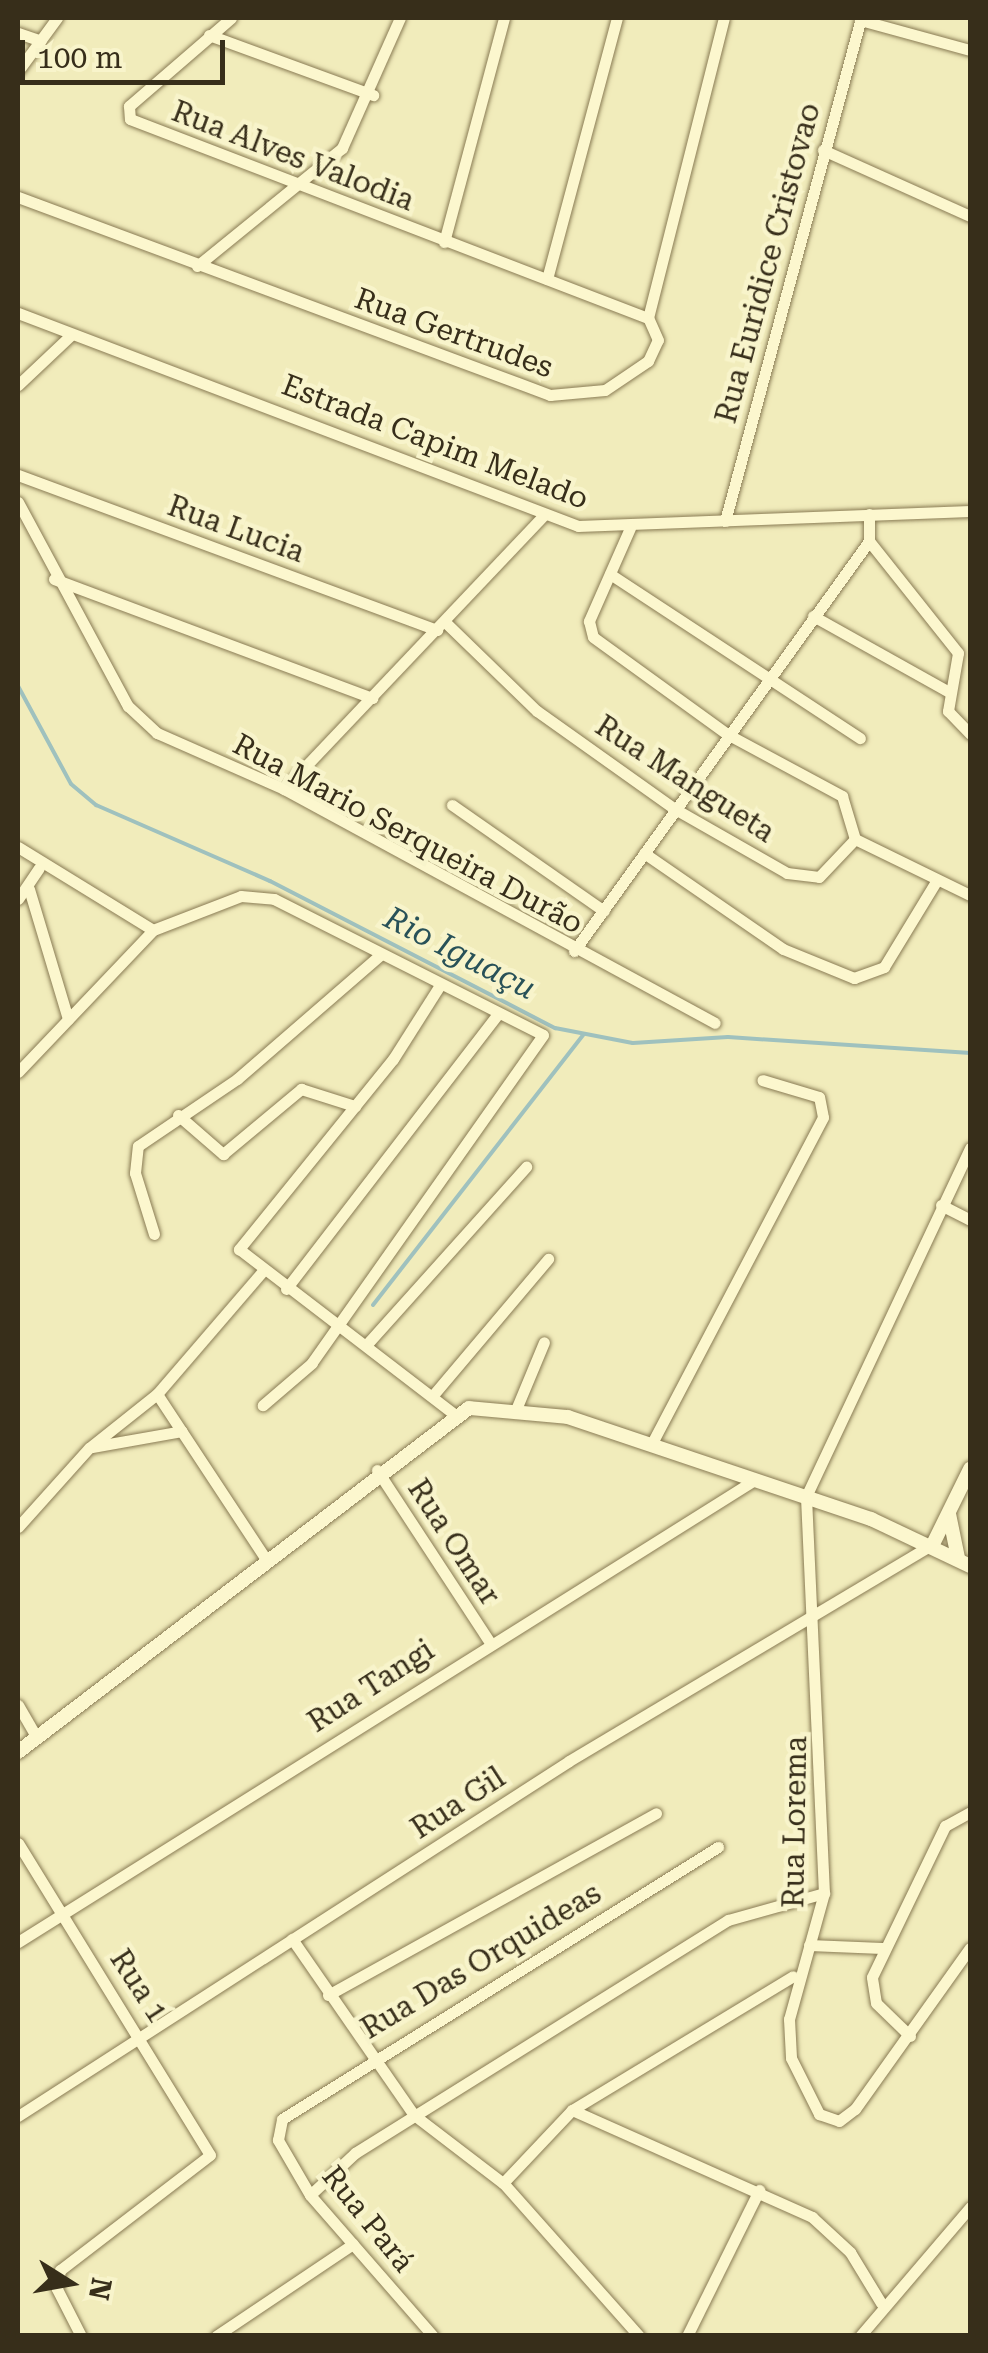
<!DOCTYPE html>
<html>
<head>
<meta charset="utf-8">
<style>
  body { margin:0 }
  #map { position:relative; width:988px; height:2353px; overflow:hidden; background:#f1ecbb; font-family:"Roboto Serif",serif }
  div>[style] { position:absolute }
  [style*='--x'] { left:calc(var(--x)*1px); top:calc(var(--y)*1px); width:calc(var(--w)*1px); rotate:calc(var(--a)*1deg) }
  .stream>* { height:4px; margin:-2px; padding:0 2px; transform-origin:2px; border-radius:2px; background:#9fc1be }
  .roads { filter:drop-shadow(0 0 2px #897b54) drop-shadow(0 0 2px #897b54) }
  .minor>* { height:11px; margin:-5.5px; padding:0 5.5px; transform-origin:5.5px; border-radius:5.5px; background:#fcf7ce }
  .tertiary>* { height:14px; margin:-7px; padding:0 7px; transform-origin:7px; border-radius:7px; background:#fcf7ce }
  span { translate:-50% -50%; white-space:nowrap; text-align:center; line-height:1.15; -webkit-text-stroke:9px #f8f4cb; paint-order:stroke }
  .street-label { font-size:30px; color:#372e1a }
  .water-label { font-size:32px; color:#285158; font-style:italic }
  .frame { position:absolute; inset:0; border:20px solid #372e1a; pointer-events:none }
  .north { position:absolute; left:20px; top:2233px; width:100px; height:100px; -webkit-text-stroke:8px #f8f4cb; paint-order:stroke; rotate:101deg; font-size:28px; font-weight:700; line-height:40px; text-align:center; color:#372e1a }
  .north::after { content:''; display:block; margin:auto; width:35px; height:45px; background:#372e1a; clip-path:polygon(50% 0,100% 100%,50% 72%,0 100%) }
  .scale { position:absolute; left:20px; top:40px; width:205px; height:45px; box-sizing:border-box; border:5px solid #372e1a; border-top:0; padding-left:12px; font-size:30px; line-height:35px; white-space:nowrap; color:#372e1a; -webkit-text-stroke:8px #f8f4cb; paint-order:stroke }
</style>
</head>
<body>
<div id="map">
  <div class="stream">
    <div style="--x:18;--y:686;--w:111;--a:61.6"></div>
    <div style="--x:71;--y:784;--w:33;--a:40"></div>
    <div style="--x:96;--y:805;--w:190;--a:23.6"></div>
    <div style="--x:270;--y:881;--w:321;--a:27.3"></div>
    <div style="--x:555;--y:1028;--w:79;--a:10.9"></div>
    <div style="--x:633;--y:1043;--w:95;--a:-3.6"></div>
    <div style="--x:728;--y:1037;--w:243;--a:3.8"></div>
    <div style="--x:373;--y:1305;--w:343;--a:-52.1"></div>
  </div>
  <div class="roads">
    <div class="minor">
      <div style="--x:231;--y:18;--w:135;--a:139.2"></div>
      <div style="--x:129;--y:106;--w:13;--a:86"></div>
      <div style="--x:130;--y:119;--w:555;--a:21.02"></div>
      <div style="--x:860;--y:20;--w:114;--a:15.3"></div>
      <div style="--x:18;--y:33;--w:24;--a:19"></div>
      <div style="--x:209;--y:35;--w:175;--a:20.1"></div>
      <div style="--x:18;--y:71;--w:66;--a:-53.7"></div>
      <div style="--x:823;--y:150;--w:161;--a:24.2"></div>
      <div style="--x:18;--y:197;--w:568;--a:20.41"></div>
      <div style="--x:550;--y:395;--w:55;--a:-5.2"></div>
      <div style="--x:605;--y:390;--w:52;--a:-34"></div>
      <div style="--x:648;--y:361;--w:23;--a:-65"></div>
      <div style="--x:658;--y:340;--w:24;--a:-114"></div>
      <div style="--x:648;--y:318;--w:309;--a:-75.8"></div>
      <div style="--x:444;--y:242;--w:232;--a:-75"></div>
      <div style="--x:197;--y:266;--w:187;--a:-39.1"></div>
      <div style="--x:342;--y:148;--w:142;--a:-66"></div>
      <div style="--x:547;--y:279;--w:270;--a:-75"></div>
      <div style="--x:18;--y:313;--w:599;--a:20.82"></div>
      <div style="--x:578;--y:526;--w:392;--a:-2.2"></div>
      <div style="--x:18;--y:385;--w:74;--a:-43.4"></div>
      <div style="--x:18;--y:475;--w:447;--a:20.3"></div>
      <div style="--x:18;--y:502;--w:232;--a:61.7"></div>
      <div style="--x:128;--y:706;--w:40;--a:43"></div>
      <div style="--x:157;--y:733;--w:139;--a:23.8"></div>
      <div style="--x:284;--y:789;--w:490;--a:28.5"></div>
      <div style="--x:869;--y:514;--w:27;--a:90"></div>
      <div style="--x:869;--y:541;--w:143;--a:51.5"></div>
      <div style="--x:958;--y:653;--w:59;--a:99.8"></div>
      <div style="--x:948;--y:711;--w:32;--a:46"></div>
      <div style="--x:725;--y:521;--w:521;--a:-74.87"></div>
      <div style="--x:630;--y:528;--w:102;--a:113.8"></div>
      <div style="--x:589;--y:621;--w:16;--a:76"></div>
      <div style="--x:593;--y:637;--w:165;--a:35.9"></div>
      <div style="--x:727;--y:734;--w:131;--a:28.3"></div>
      <div style="--x:842;--y:796;--w:45;--a:73.2"></div>
      <div style="--x:610;--y:574;--w:299;--a:33.3"></div>
      <div style="--x:54;--y:579;--w:340;--a:20.5"></div>
      <div style="--x:813;--y:616;--w:156;--a:29.2"></div>
      <div style="--x:445;--y:622;--w:128;--a:44.1"></div>
      <div style="--x:537;--y:711;--w:169;--a:35.4"></div>
      <div style="--x:675;--y:809;--w:129;--a:29.7"></div>
      <div style="--x:787;--y:873;--w:32;--a:7"></div>
      <div style="--x:819;--y:877;--w:52;--a:-46.5"></div>
      <div style="--x:855;--y:839;--w:128;--a:26"></div>
      <div style="--x:284;--y:789;--w:378;--a:-46.5"></div>
      <div style="--x:452;--y:805;--w:185;--a:34.9"></div>
      <div style="--x:18;--y:847;--w:158;--a:31.6"></div>
      <div style="--x:644;--y:853;--w:169;--a:34.6"></div>
      <div style="--x:783;--y:949;--w:77;--a:22.2"></div>
      <div style="--x:854;--y:978;--w:32;--a:-20"></div>
      <div style="--x:884;--y:967;--w:102;--a:-58.7"></div>
      <div style="--x:29;--y:889;--w:136;--a:73.3"></div>
      <div style="--x:18;--y:899;--w:37;--a:-56"></div>
      <div style="--x:574;--y:951;--w:505;--a:-54.26"></div>
      <div style="--x:440;--y:985;--w:88;--a:122.4"></div>
      <div style="--x:393;--y:1059;--w:245;--a:129"></div>
      <div style="--x:239;--y:1249;--w:272;--a:37.5"></div>
      <div style="--x:18;--y:1072;--w:196;--a:-46.4"></div>
      <div style="--x:153;--y:930;--w:94;--a:-21.1"></div>
      <div style="--x:241;--y:896;--w:33;--a:5"></div>
      <div style="--x:274;--y:899;--w:301;--a:26.8"></div>
      <div style="--x:543;--y:1035;--w:401;--a:125.2"></div>
      <div style="--x:312;--y:1363;--w:65;--a:139.4"></div>
      <div style="--x:178;--y:1115;--w:60;--a:40.9"></div>
      <div style="--x:223;--y:1154;--w:102;--a:-39.8"></div>
      <div style="--x:301;--y:1089;--w:57;--a:17.5"></div>
      <div style="--x:970;--y:1148;--w:386;--a:115.2"></div>
      <div style="--x:806;--y:1497;--w:396;--a:87.4"></div>
      <div style="--x:824;--y:1893;--w:131;--a:105.5"></div>
      <div style="--x:789;--y:2019;--w:39;--a:87"></div>
      <div style="--x:791;--y:2058;--w:63;--a:63.4"></div>
      <div style="--x:819;--y:2114;--w:21;--a:19"></div>
      <div style="--x:839;--y:2121;--w:20;--a:-37"></div>
      <div style="--x:855;--y:2109;--w:198;--a:-54.5"></div>
      <div style="--x:941;--y:1205;--w:33;--a:27"></div>
      <div style="--x:154;--y:1234;--w:64;--a:-107.3"></div>
      <div style="--x:135;--y:1173;--w:27;--a:-84"></div>
      <div style="--x:138;--y:1146;--w:120;--a:-34.1"></div>
      <div style="--x:237;--y:1079;--w:189;--a:-40.9"></div>
      <div style="--x:286;--y:1289;--w:347;--a:-52.4"></div>
      <div style="--x:368;--y:1343;--w:237;--a:-48.1"></div>
      <div style="--x:157;--y:1394;--w:200;--a:56.6"></div>
      <div style="--x:434;--y:1394;--w:177;--a:-49.8"></div>
      <div style="--x:517;--y:1407;--w:70;--a:-67.4"></div>
      <div style="--x:651;--y:1445;--w:370;--a:-62.3"></div>
      <div style="--x:823;--y:1117;--w:20;--a:-101"></div>
      <div style="--x:819;--y:1097;--w:59;--a:-163.4"></div>
      <div style="--x:92;--y:1447;--w:91;--a:-10.1"></div>
      <div style="--x:377;--y:1470;--w:204;--a:56.8"></div>
      <div style="--x:18;--y:1527;--w:106;--a:-48.1"></div>
      <div style="--x:89;--y:1448;--w:87;--a:-38.5"></div>
      <div style="--x:157;--y:1394;--w:160;--a:-49.3"></div>
      <div style="--x:18;--y:1705;--w:38;--a:60"></div>
      <div style="--x:18;--y:1843;--w:366;--a:58.4"></div>
      <div style="--x:210;--y:2155;--w:189;--a:142.5"></div>
      <div style="--x:60;--y:2270;--w:19;--a:99"></div>
      <div style="--x:57;--y:2289;--w:53;--a:62.9"></div>
      <div style="--x:292;--y:1939;--w:214;--a:55.3"></div>
      <div style="--x:414;--y:2115;--w:112;--a:37.4"></div>
      <div style="--x:18;--y:1942;--w:871;--a:-32.1"></div>
      <div style="--x:809;--y:1945;--w:73;--a:2.4"></div>
      <div style="--x:328;--y:1995;--w:375;--a:-29"></div>
      <div style="--x:910;--y:2036;--w:47;--a:-135.9"></div>
      <div style="--x:876;--y:2003;--w:26;--a:-99"></div>
      <div style="--x:872;--y:1977;--w:168;--a:-64.2"></div>
      <div style="--x:945;--y:1826;--w:29;--a:-29"></div>
      <div style="--x:572;--y:2110;--w:263;--a:24"></div>
      <div style="--x:812;--y:2217;--w:52;--a:42.6"></div>
      <div style="--x:850;--y:2252;--w:60;--a:58.7"></div>
      <div style="--x:18;--y:2116;--w:655;--a:-32.79"></div>
      <div style="--x:569;--y:1761;--w:424;--a:-30.8"></div>
      <div style="--x:310;--y:2195;--w:62;--a:-43"></div>
      <div style="--x:355;--y:2153;--w:440;--a:-32"></div>
      <div style="--x:728;--y:1920;--w:100;--a:-15.7"></div>
      <div style="--x:216;--y:2336;--w:165;--a:-33.9"></div>
      <div style="--x:433;--y:2336;--w:187;--a:-131.1"></div>
      <div style="--x:310;--y:2195;--w:64;--a:-120.2"></div>
      <div style="--x:278;--y:2140;--w:21;--a:-79"></div>
      <div style="--x:282;--y:2119;--w:514;--a:-31.96"></div>
      <div style="--x:639;--y:2336;--w:205;--a:-131.6"></div>
      <div style="--x:503;--y:2183;--w:100;--a:-46.6"></div>
      <div style="--x:572;--y:2110;--w:258;--a:-31.2"></div>
      <div style="--x:687;--y:2336;--w:163;--a:-63.7"></div>
      <div style="--x:860;--y:2336;--w:170;--a:-49.5"></div>
    </div>
    <div class="tertiary">
      <div style="--x:949;--y:1514;--w:45;--a:78.4"></div>
      <div style="--x:933;--y:1544;--w:84;--a:-63.7"></div>
      <div style="--x:18;--y:1752;--w:567;--a:-37.33"></div>
      <div style="--x:469;--y:1408;--w:99;--a:5.2"></div>
      <div style="--x:568;--y:1417;--w:320;--a:18.6"></div>
      <div style="--x:871;--y:1519;--w:110;--a:25.4"></div>
    </div>
  </div>
  <div class="street-label">
    <span style="left:293px;top:156px;rotate:21deg">Rua Alves Valodia</span>
    <span style="left:768px;top:263px;rotate:-75deg">Rua Euridice Cristovao</span>
    <span style="left:454px;top:333px;rotate:20deg">Rua Gertrudes</span>
    <span style="left:435px;top:442px;rotate:21deg">Estrada Capim Melado</span>
    <span style="left:236px;top:529px;rotate:20deg">Rua Lucia</span>
    <span style="left:685px;top:779px;rotate:33deg">Rua Mangueta</span>
    <span style="left:408px;top:834px;rotate:28deg">Rua Mario Serqueira Durão</span>
    <span style="left:454px;top:1542px;rotate:57deg">Rua Omar</span>
    <span style="left:371px;top:1686px;rotate:-33deg">Rua Tangi</span>
    <span style="left:458px;top:1803px;rotate:-33deg">Rua Gil</span>
    <span style="left:795px;top:1822px;rotate:-89deg">Rua Lorema</span>
    <span style="left:481px;top:1961px;rotate:-31deg">Rua Das Orquideas</span>
    <span style="left:139px;top:1986px;rotate:57deg">Rua 1</span>
    <span style="left:368px;top:2219px;rotate:51deg">Rua Pará</span>
  </div>
  <div class="water-label">
    <span style="left:460px;top:953px;rotate:27deg">Rio Iguaçu</span>
  </div>
  <div class="frame"></div>
  <div class="north">N</div>
  <div class="scale">100 m</div>
</div>
</body>
</html>
